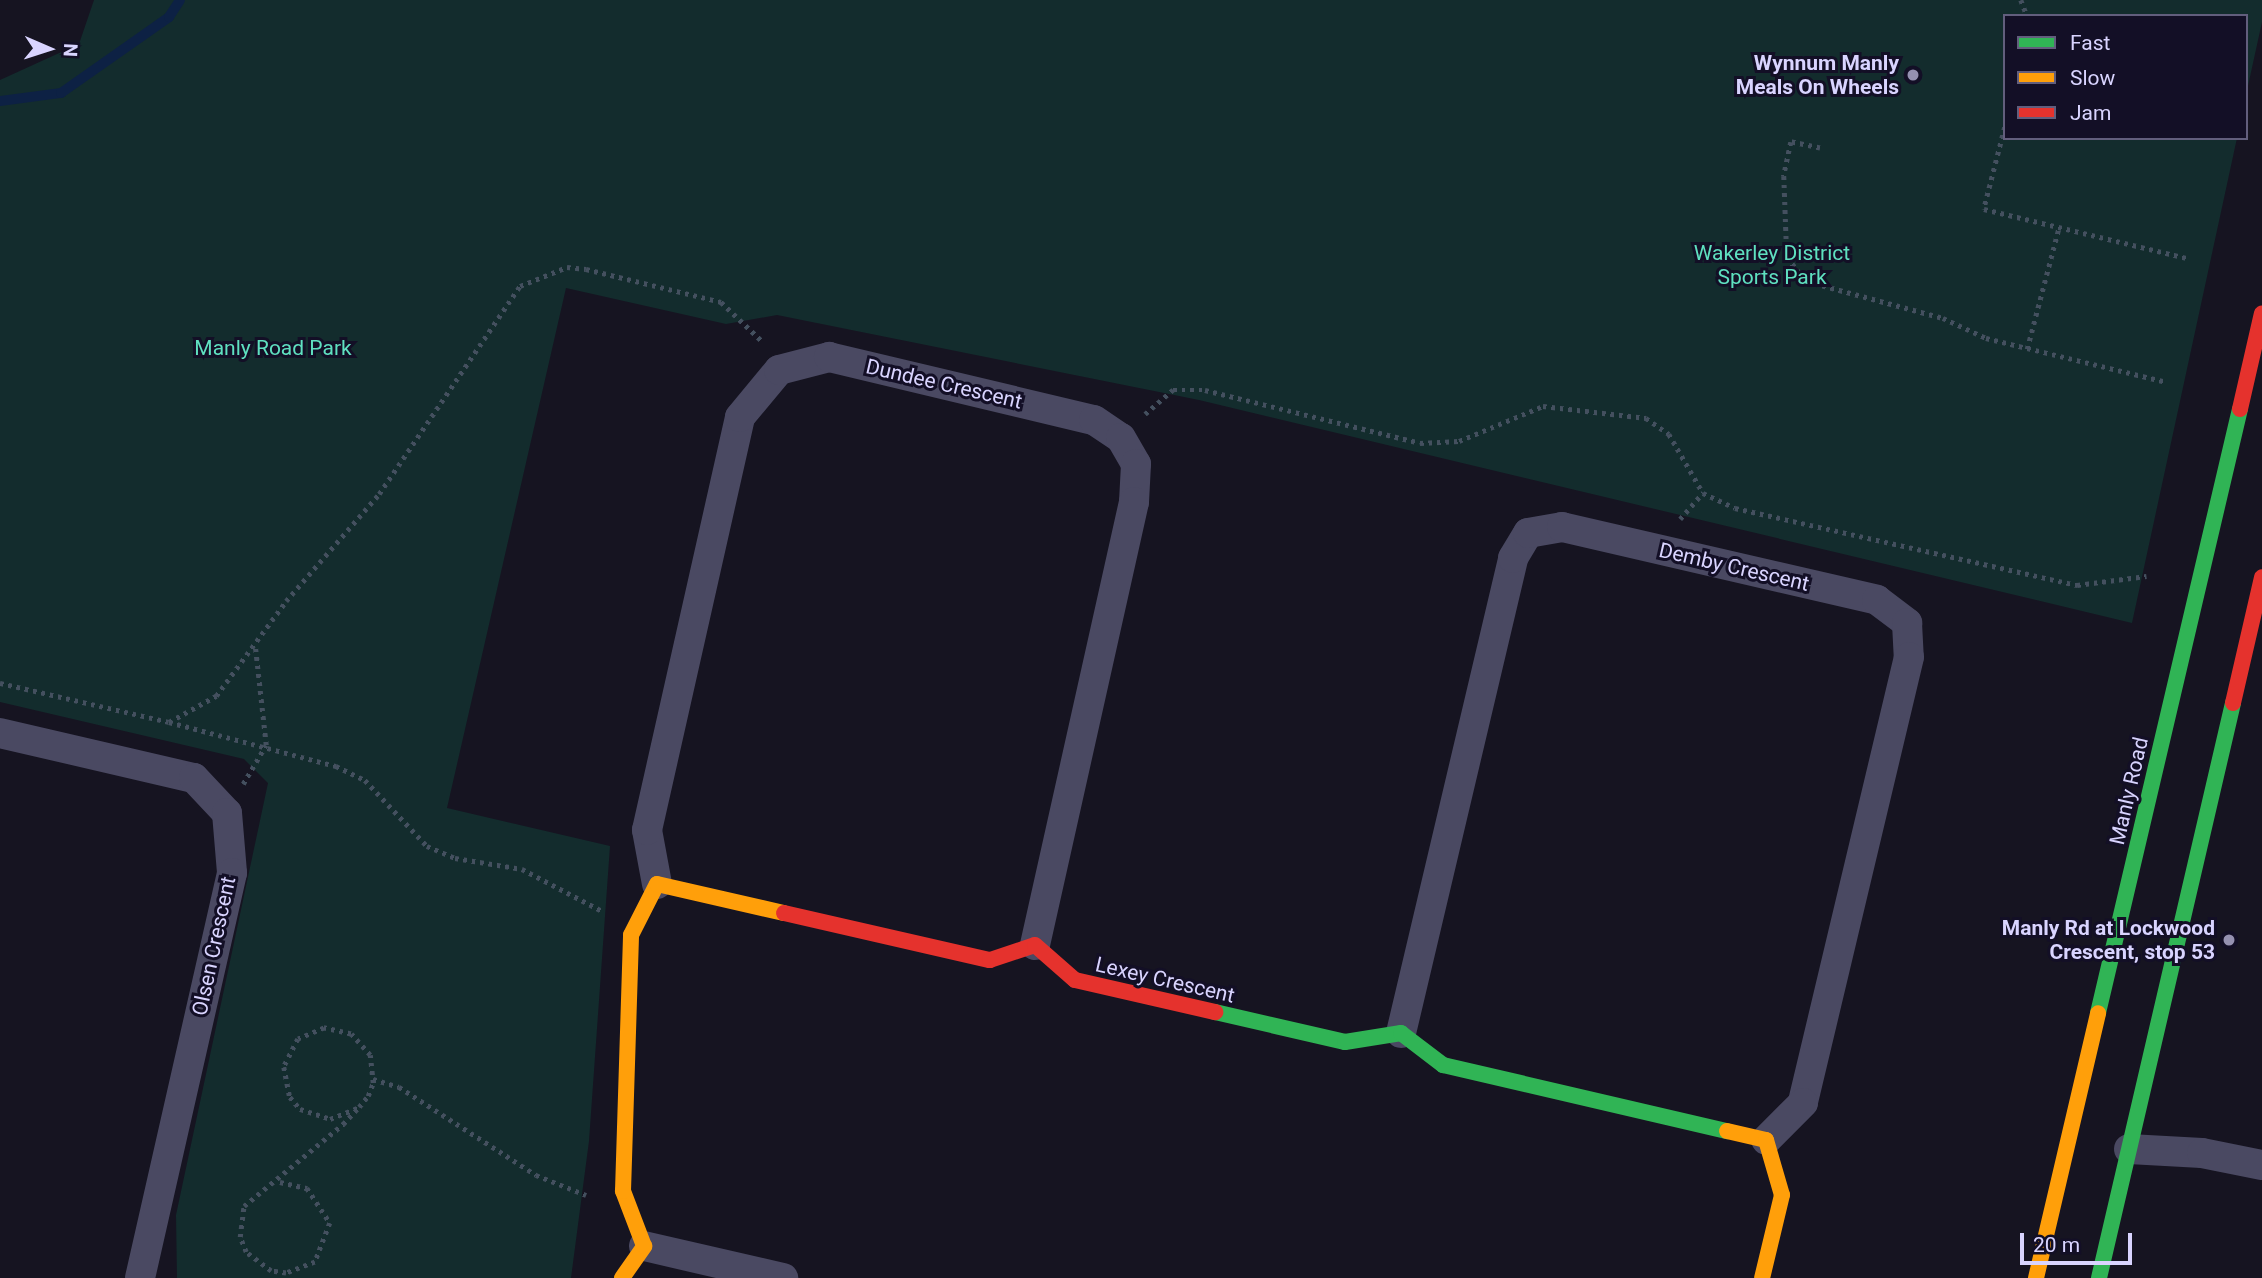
<!DOCTYPE html>
<html>
<head>
<meta charset="utf-8">
<style>
  body { margin:0 }
  #map { position:relative; width:2262px; height:1278px; overflow:hidden; background:#161421; font-family:Roboto,sans-serif }
  div>[style] { position:absolute }
  [style*='--x'] { left:calc(var(--x)*1px); top:calc(var(--y)*1px); width:calc(var(--w)*1px); rotate:calc(var(--a)*1deg) }
  .green>* { inset:0; background:#132c2d }
  .stream>* { height:10px; margin:-5px; padding:0 5px; transform-origin:5px; border-radius:5px; background:#0d2144 }
  .path>* { height:4.5px; margin-top:-2.25px; transform-origin:0; background:repeating-linear-gradient(90deg,#44505f 0 3.5px,transparent 0 8.5px) }
  .street>* { height:30px; margin:-15px; padding:0 15px; transform-origin:15px; border-radius:15px; background:#4a4962 }
  .fast>* { height:16px; margin:-8px; padding:0 8px; transform-origin:8px; border-radius:8px; background:#30b455 }
  .slow>* { height:16px; margin:-8px; padding:0 8px; transform-origin:8px; border-radius:8px; background:#ff9f0a }
  .jam>* { height:16px; margin:-8px; padding:0 8px; transform-origin:8px; border-radius:8px; background:#e5322d }
  .dots>* { width:19px; height:19px; translate:-50% -50%; box-sizing:border-box; border:4px solid #130f26; border-radius:50% }
  span { translate:-50% -50%; white-space:nowrap; text-align:center; line-height:1.15; -webkit-text-stroke:6px #130f26; paint-order:stroke }
  .poi-label { font-size:21px; color:#d9d4ff; font-weight:700 }
  .right { translate:-100% -50%; text-align:right }
  .park-label { font-size:21px; color:#5fe0c0 }
  .street-label { font-size:21px; color:#d9d4ff }
  .legend { position:absolute; left:2003px; top:14px; width:245px; height:126px; box-sizing:border-box; background:#130f26; border:2px solid #625e7d; margin:0; padding:9px 12px; list-style:none; font-size:21px; color:#d9d4ff }
  .legend li { display:flex; align-items:center; gap:14px; height:35px }
  .legend b { width:35px; border:2px solid #625e7d }
  .north { position:absolute; left:14px; top:14px; width:70px; height:70px; -webkit-text-stroke:5px #130f26; paint-order:stroke; rotate:93deg; font-size:19px; font-weight:700; line-height:28px; text-align:center; color:#d9d4ff }
  .north::after { content:''; display:block; margin:auto; width:24px; height:32px; background:#d9d4ff; clip-path:polygon(50% 0,100% 100%,50% 72%,0 100%) }
  .scale { position:absolute; left:2020px; top:1233px; width:112px; height:32px; box-sizing:border-box; border:4px solid #d9d4ff; border-top:0; padding-left:9px; font-size:21px; line-height:24px; white-space:nowrap; color:#d9d4ff; -webkit-text-stroke:5px #130f26; paint-order:stroke }
</style>
</head>
<body>
<div id="map">
  <div class="green">
    <div style="clip-path:polygon(94px 0,2262px 0,2262px 22px,2246px 95px,2246px 16px,2005px 16px,2005px 138px,2237px 138px,2132px 623px,1199px 400px,777px 315px,726px 324px,566px 288px,447px 808px,610px 846px,589px 1141px,571px 1278px,177px 1278px,176px 1215px,268px 783px,244px 759px,0 702px,0 80px,79px 44px)"></div>
  </div>
  <div class="stream">
    <div style="--x:0;--y:101;--w:62;--a:-7.5"></div>
    <div style="--x:61;--y:93;--w:132;--a:-35.1"></div>
    <div style="--x:169;--y:17;--w:20;--a:-57"></div>
  </div>
  <div class="path">
    <div style="--x:2021;--y:0;--w:17;--a:69"></div>
    <div style="--x:2005;--y:127;--w:85;--a:104.4"></div>
    <div style="--x:1984;--y:209;--w:209;--a:13.6"></div>
    <div style="--x:1820;--y:148;--w:30;--a:-168"></div>
    <div style="--x:1791;--y:142;--w:35;--a:102"></div>
    <div style="--x:1784;--y:176;--w:81;--a:87.9"></div>
    <div style="--x:1787;--y:257;--w:31;--a:52"></div>
    <div style="--x:1806;--y:281;--w:142;--a:15.1"></div>
    <div style="--x:1943;--y:318;--w:47;--a:24.9"></div>
    <div style="--x:1986;--y:338;--w:186;--a:13.7"></div>
    <div style="--x:2027;--y:349;--w:126;--a:-75.3"></div>
    <div style="--x:1145;--y:414;--w:37;--a:-41"></div>
    <div style="--x:1173;--y:390;--w:32;--a:0"></div>
    <div style="--x:1205;--y:390;--w:221;--a:13.8"></div>
    <div style="--x:1420;--y:443;--w:39;--a:-3"></div>
    <div style="--x:1459;--y:441;--w:91;--a:-22.6"></div>
    <div style="--x:1543;--y:406;--w:104;--a:6.6"></div>
    <div style="--x:1646;--y:418;--w:28;--a:35"></div>
    <div style="--x:1669;--y:434;--w:68;--a:60"></div>
    <div style="--x:1703;--y:493;--w:35;--a:25"></div>
    <div style="--x:1735;--y:508;--w:351;--a:12.7"></div>
    <div style="--x:2077;--y:585;--w:70;--a:-7.4"></div>
    <div style="--x:1680;--y:519;--w:35;--a:-49"></div>
    <div style="--x:0;--y:683;--w:173;--a:13"></div>
    <div style="--x:169;--y:722;--w:54;--a:-29"></div>
    <div style="--x:216;--y:696;--w:118;--a:-53.6"></div>
    <div style="--x:286;--y:601;--w:142;--a:-49"></div>
    <div style="--x:379;--y:494;--w:251;--a:-55.9"></div>
    <div style="--x:520;--y:286;--w:51;--a:-22"></div>
    <div style="--x:567;--y:267;--w:19;--a:6"></div>
    <div style="--x:586;--y:269;--w:139;--a:13.7"></div>
    <div style="--x:721;--y:302;--w:58;--a:43.6"></div>
    <div style="--x:169;--y:722;--w:173;--a:14.8"></div>
    <div style="--x:336;--y:766;--w:32;--a:26"></div>
    <div style="--x:365;--y:780;--w:91;--a:46.8"></div>
    <div style="--x:427;--y:846;--w:30;--a:23"></div>
    <div style="--x:455;--y:858;--w:68;--a:9.3"></div>
    <div style="--x:522;--y:869;--w:90;--a:27.7"></div>
    <div style="--x:243;--y:784;--w:45;--a:-59.5"></div>
    <div style="--x:266;--y:745;--w:100;--a:-96.3"></div>
    <div style="--x:373;--y:1079;--w:27;--a:17"></div>
    <div style="--x:399;--y:1087;--w:163;--a:32.7"></div>
    <div style="--x:536;--y:1175;--w:54;--a:21.8"></div>
    <div style="--x:280;--y:1182;--w:28;--a:13"></div>
    <div style="--x:307;--y:1188;--w:42;--a:56.7"></div>
    <div style="--x:330;--y:1223;--w:42;--a:111"></div>
    <div style="--x:315;--y:1262;--w:31;--a:159"></div>
    <div style="--x:286;--y:1273;--w:15;--a:-172"></div>
    <div style="--x:271;--y:1271;--w:31;--a:-143"></div>
    <div style="--x:246;--y:1252;--w:16;--a:-112"></div>
    <div style="--x:240;--y:1237;--w:31;--a:-83"></div>
    <div style="--x:244;--y:1206;--w:129;--a:-39.6"></div>
    <div style="--x:343;--y:1124;--w:23;--a:-47"></div>
    <div style="--x:359;--y:1107;--w:14;--a:-51"></div>
    <div style="--x:368;--y:1096;--w:14;--a:-69"></div>
    <div style="--x:373;--y:1083;--w:28;--a:-96"></div>
    <div style="--x:370;--y:1055;--w:28;--a:-132"></div>
    <div style="--x:351;--y:1034;--w:28;--a:-167"></div>
    <div style="--x:324;--y:1028;--w:28;--a:157"></div>
    <div style="--x:298;--y:1039;--w:31;--a:117"></div>
    <div style="--x:284;--y:1067;--w:31;--a:79"></div>
    <div style="--x:290;--y:1097;--w:16;--a:50"></div>
    <div style="--x:300;--y:1109;--w:32;--a:18"></div>
    <div style="--x:330;--y:1119;--w:31;--a:-22"></div>
  </div>
  <div class="street">
    <div style="--x:0;--y:733;--w:199;--a:13.1"></div>
    <div style="--x:194;--y:778;--w:48;--a:46.7"></div>
    <div style="--x:227;--y:813;--w:60;--a:85.2"></div>
    <div style="--x:232;--y:873;--w:415;--a:102.8"></div>
    <div style="--x:657;--y:884;--w:55;--a:-100.5"></div>
    <div style="--x:647;--y:830;--w:423;--a:-77.3"></div>
    <div style="--x:740;--y:417;--w:61;--a:-50.3"></div>
    <div style="--x:779;--y:370;--w:52;--a:-14.6"></div>
    <div style="--x:829;--y:357;--w:272;--a:13.4"></div>
    <div style="--x:1094;--y:420;--w:32;--a:34"></div>
    <div style="--x:1121;--y:438;--w:30;--a:60"></div>
    <div style="--x:1136;--y:464;--w:38;--a:93"></div>
    <div style="--x:1134;--y:502;--w:454;--a:102.6"></div>
    <div style="--x:1401;--y:1033;--w:488;--a:-76.7"></div>
    <div style="--x:1513;--y:558;--w:29;--a:-59"></div>
    <div style="--x:1528;--y:533;--w:35;--a:-10"></div>
    <div style="--x:1562;--y:527;--w:323;--a:13"></div>
    <div style="--x:1877;--y:600;--w:38;--a:37"></div>
    <div style="--x:1907;--y:623;--w:34;--a:87"></div>
    <div style="--x:1909;--y:657;--w:458;--a:103.4"></div>
    <div style="--x:1803;--y:1103;--w:52;--a:135"></div>
    <div style="--x:2129;--y:1149;--w:73;--a:3.1"></div>
    <div style="--x:2202;--y:1153;--w:61;--a:11.3"></div>
    <div style="--x:644;--y:1246;--w:143;--a:13"></div>
  </div>
  <div class="fast">
    <div style="--x:1215;--y:1012;--w:133;--a:13"></div>
    <div style="--x:1345;--y:1042;--w:57;--a:-9.1"></div>
    <div style="--x:1401;--y:1033;--w:53;--a:37.3"></div>
    <div style="--x:1443;--y:1065;--w:292;--a:13.1"></div>
    <div style="--x:2098;--y:1013;--w:620;--a:-76.77"></div>
    <div style="--x:2099;--y:1278;--w:590;--a:-76.88"></div>
  </div>
  <div class="slow">
    <div style="--x:1727;--y:1131;--w:40;--a:13"></div>
    <div style="--x:1766;--y:1140;--w:57;--a:73.8"></div>
    <div style="--x:1782;--y:1195;--w:85;--a:103.5"></div>
    <div style="--x:622;--y:1278;--w:39;--a:-55"></div>
    <div style="--x:644;--y:1246;--w:59;--a:-110.9"></div>
    <div style="--x:623;--y:1191;--w:256;--a:-88.2"></div>
    <div style="--x:631;--y:935;--w:57;--a:-63"></div>
    <div style="--x:657;--y:884;--w:130;--a:12.9"></div>
    <div style="--x:2036;--y:1278;--w:272;--a:-76.8"></div>
  </div>
  <div class="jam">
    <div style="--x:2240;--y:409;--w:98;--a:-77.1"></div>
    <div style="--x:2233;--y:703;--w:129;--a:-77"></div>
    <div style="--x:784;--y:913;--w:211;--a:12.9"></div>
    <div style="--x:990;--y:960;--w:47;--a:-18.4"></div>
    <div style="--x:1035;--y:945;--w:53;--a:41.2"></div>
    <div style="--x:1075;--y:980;--w:144;--a:12.9"></div>
  </div>
  <div class="dots">
    <div style="left:1913px;top:75px;background:#9591b1"></div>
    <div style="left:2229px;top:940px;background:#9591b1"></div>
  </div>
  <div class="poi-label">
    <span class="right" style="left:1899px;top:75px">Wynnum Manly<br>Meals On Wheels</span>
    <span class="right" style="left:2215px;top:940px">Manly Rd at Lockwood<br>Crescent, stop 53</span>
  </div>
  <div class="park-label">
    <span style="left:1772px;top:265px">Wakerley District<br>Sports Park</span>
    <span style="left:273px;top:348px">Manly Road Park</span>
  </div>
  <div class="street-label">
    <span style="left:944px;top:384px;rotate:13deg">Dundee Crescent</span>
    <span style="left:1734px;top:567px;rotate:13deg">Demby Crescent</span>
    <span style="left:2129px;top:791px;rotate:-77deg">Manly Road</span>
    <span style="left:214px;top:946px;rotate:-78deg">Olsen Crescent</span>
    <span style="left:1165px;top:980px;rotate:13deg">Lexey Crescent</span>
  </div>
  <ul class="legend">
  <li><b style="height:9px;background:#30b455"></b>Fast</li>
  <li><b style="height:9px;background:#ff9f0a"></b>Slow</li>
  <li><b style="height:9px;background:#e5322d"></b>Jam</li>
  </ul>
  <div class="north">N</div>
  <div class="scale">20 m</div>
</div>
</body>
</html>
